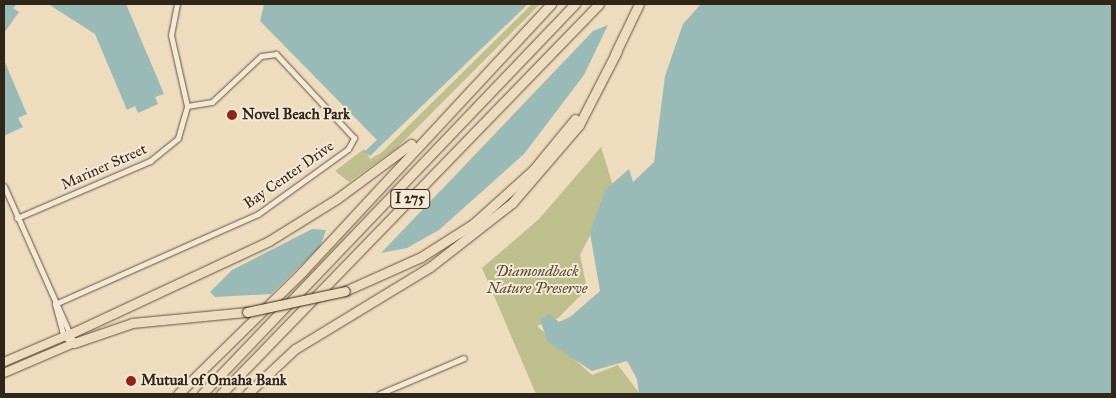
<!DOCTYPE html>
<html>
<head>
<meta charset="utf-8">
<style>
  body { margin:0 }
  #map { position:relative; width:1116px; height:398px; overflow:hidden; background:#eedcbf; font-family:"IM FELL Great Primer",serif }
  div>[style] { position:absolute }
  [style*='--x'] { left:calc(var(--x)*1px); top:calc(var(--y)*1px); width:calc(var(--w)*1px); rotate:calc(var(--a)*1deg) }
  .green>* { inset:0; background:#bfbf8e }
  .water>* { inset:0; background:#9abab7 }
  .roads { filter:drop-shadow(0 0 1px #605342) drop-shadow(0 0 1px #605342) }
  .minor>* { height:5px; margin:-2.5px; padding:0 2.5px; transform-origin:2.5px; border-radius:2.5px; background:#f4e8d5 }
  .primary>* { height:8px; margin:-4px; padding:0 4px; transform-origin:4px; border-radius:4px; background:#eedcbf }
  .motorway>* { height:9px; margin:-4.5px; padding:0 4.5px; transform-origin:4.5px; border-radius:4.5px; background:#eedcbf }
  .bridges { filter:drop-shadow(0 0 1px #302519) drop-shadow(0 0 1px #302519) }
  .motorway-bridge>* { height:9px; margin:-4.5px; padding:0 4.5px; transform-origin:4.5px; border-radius:4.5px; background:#eedcbf }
  .dots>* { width:14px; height:14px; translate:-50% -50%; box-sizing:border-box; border:2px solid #f4e8d5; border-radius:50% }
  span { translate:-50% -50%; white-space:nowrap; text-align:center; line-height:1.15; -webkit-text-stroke:4px #f4e8d5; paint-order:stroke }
  .shield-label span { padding:1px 4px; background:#f4e8d5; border:1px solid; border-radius:4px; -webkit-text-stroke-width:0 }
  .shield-label { font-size:14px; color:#302519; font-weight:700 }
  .poi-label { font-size:15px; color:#302519; font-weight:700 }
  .left { translate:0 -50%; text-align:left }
  .street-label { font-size:15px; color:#302519 }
  .park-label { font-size:15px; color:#544c36; font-style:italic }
  .frame { position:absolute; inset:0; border:5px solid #302519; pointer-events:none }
</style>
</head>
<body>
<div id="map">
  <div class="green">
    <div style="clip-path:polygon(532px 4px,540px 4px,397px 148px,349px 182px,335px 171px,364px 149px,370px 159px,381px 153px)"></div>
    <div style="clip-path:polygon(601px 147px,614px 189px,580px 255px,587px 289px,558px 318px,537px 326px,592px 375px,618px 365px,640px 394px,536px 394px,482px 268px,539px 219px)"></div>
  </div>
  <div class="water">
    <div style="clip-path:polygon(4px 4px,17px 4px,13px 8px,19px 12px,4px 33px)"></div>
    <div style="clip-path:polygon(48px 4px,126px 4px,164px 94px,155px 97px,158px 104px,138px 113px,135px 106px,127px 110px,95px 34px)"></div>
    <div style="clip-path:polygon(264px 4px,528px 4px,370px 156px,364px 152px,377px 140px,260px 21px)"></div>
    <div style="clip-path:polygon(701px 4px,1112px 4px,1112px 394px,639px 394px,637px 379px,627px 361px,592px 371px,548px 342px,540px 320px,549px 314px,559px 322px,570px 317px,600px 291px,590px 233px,605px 190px,629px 169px,633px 182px,654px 162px,665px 76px,683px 24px)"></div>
    <div style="clip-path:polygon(608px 25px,584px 75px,524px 154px,439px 230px,407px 248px,381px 253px,593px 31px)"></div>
    <div style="clip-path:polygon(4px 60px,27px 114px,18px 118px,23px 127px,4px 136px)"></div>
    <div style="clip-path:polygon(312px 229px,326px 230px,320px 247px,271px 294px,215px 297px,210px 292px,232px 270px)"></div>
  </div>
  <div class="roads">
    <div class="minor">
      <div style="--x:4;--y:186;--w:172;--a:66"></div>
      <div style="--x:17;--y:218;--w:145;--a:-23.2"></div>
      <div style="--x:150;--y:161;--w:36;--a:-39"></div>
      <div style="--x:178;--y:138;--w:33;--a:-74"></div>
      <div style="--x:187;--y:106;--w:73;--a:-102.7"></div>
      <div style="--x:171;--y:35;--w:32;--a:-79"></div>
      <div style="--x:55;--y:304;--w:222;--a:-23.9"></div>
      <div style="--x:258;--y:214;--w:111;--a:-35.8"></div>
      <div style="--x:348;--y:149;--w:13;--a:-61"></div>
      <div style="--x:354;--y:138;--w:115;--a:-132.9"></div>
      <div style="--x:276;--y:54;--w:15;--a:172"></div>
      <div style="--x:261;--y:56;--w:67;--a:136.8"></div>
      <div style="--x:212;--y:102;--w:25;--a:171"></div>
      <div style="--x:55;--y:304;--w:34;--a:75"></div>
      <div style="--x:64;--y:337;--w:12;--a:31"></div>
      <div style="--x:379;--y:394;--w:92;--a:-23"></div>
    </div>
    <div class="primary">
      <div style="--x:4;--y:362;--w:74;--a:-23.1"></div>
      <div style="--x:4;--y:373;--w:76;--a:-23.2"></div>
    </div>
    <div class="motorway">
      <div style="--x:615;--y:54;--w:55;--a:-64.4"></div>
      <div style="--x:345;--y:291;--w:83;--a:-24.1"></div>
      <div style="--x:421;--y:257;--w:62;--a:-32.4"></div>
      <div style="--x:473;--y:224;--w:81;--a:-42"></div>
      <div style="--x:533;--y:170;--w:66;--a:-50.5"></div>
      <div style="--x:72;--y:333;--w:217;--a:-25"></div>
      <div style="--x:269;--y:241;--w:81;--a:-31.9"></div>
      <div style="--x:338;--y:198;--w:91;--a:-36.5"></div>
      <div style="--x:74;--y:343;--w:61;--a:-19"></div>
      <div style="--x:132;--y:323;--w:116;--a:-5.5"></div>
      <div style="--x:178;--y:394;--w:174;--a:-44.5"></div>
      <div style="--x:302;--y:272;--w:366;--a:-47.1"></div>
      <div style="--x:202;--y:394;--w:540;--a:-46.28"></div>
      <div style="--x:221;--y:394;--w:543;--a:-45.9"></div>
      <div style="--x:247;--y:394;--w:66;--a:-43.2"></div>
      <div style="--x:295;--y:349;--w:158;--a:-31.3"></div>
      <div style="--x:430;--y:267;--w:104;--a:-38"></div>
      <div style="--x:512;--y:203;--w:103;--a:-49.3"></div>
      <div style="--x:579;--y:125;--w:83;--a:-62.8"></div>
    </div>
  </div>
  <div class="bridges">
    <div class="motorway-bridge">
      <div style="--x:247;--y:312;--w:100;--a:-12.1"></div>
    </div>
  </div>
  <div class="dots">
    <div style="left:232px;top:115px;background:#8f2418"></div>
    <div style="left:131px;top:381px;background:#8f2418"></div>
  </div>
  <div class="shield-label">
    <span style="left:410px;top:199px">I 275</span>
  </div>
  <div class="poi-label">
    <span class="left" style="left:242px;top:115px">Novel Beach Park</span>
    <span class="left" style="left:141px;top:381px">Mutual of Omaha Bank</span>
  </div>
  <div class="street-label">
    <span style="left:104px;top:167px;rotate:-24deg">Mariner Street</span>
    <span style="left:289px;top:175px;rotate:-35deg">Bay Center Drive</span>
  </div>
  <div class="park-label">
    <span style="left:537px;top:280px">Diamondback<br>Nature Preserve</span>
  </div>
  <div class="frame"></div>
</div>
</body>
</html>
